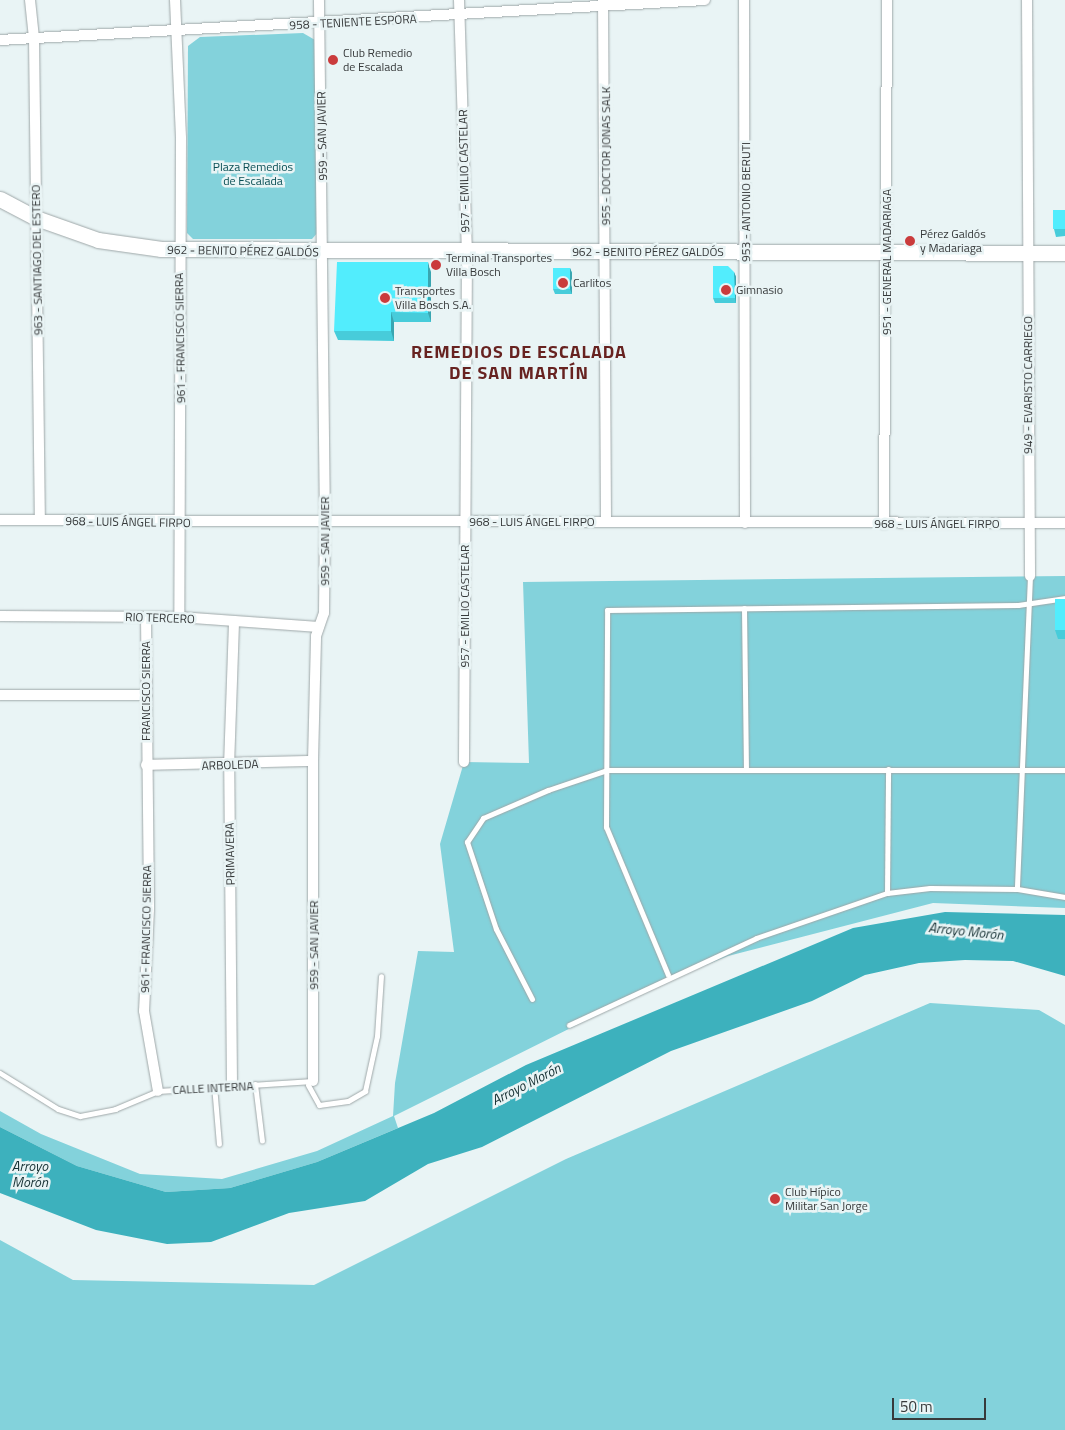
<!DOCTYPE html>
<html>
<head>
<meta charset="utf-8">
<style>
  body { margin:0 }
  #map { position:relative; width:1065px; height:1430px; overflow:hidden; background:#e9f4f5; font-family:"Titillium Web",sans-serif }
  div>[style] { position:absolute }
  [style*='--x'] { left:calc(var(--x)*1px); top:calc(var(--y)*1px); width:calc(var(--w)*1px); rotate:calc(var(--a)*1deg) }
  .green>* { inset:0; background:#83d2db }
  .water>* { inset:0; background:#3db1bd }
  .roads { filter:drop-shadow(0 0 1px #9ea7a8) drop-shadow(0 0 1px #9ea7a8) }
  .service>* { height:5px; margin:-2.5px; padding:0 2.5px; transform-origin:2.5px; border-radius:2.5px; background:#fff }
  .minor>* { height:10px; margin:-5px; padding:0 5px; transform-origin:5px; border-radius:5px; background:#fff }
  .secondary>* { height:15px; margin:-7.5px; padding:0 7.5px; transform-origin:7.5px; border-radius:7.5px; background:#fff }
  .wall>* { inset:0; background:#47ccda }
  .shaded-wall>* { inset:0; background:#39a6b1 }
  .building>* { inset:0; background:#52edfd; transform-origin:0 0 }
  .dots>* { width:14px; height:14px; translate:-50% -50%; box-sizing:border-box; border:2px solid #e9f4f5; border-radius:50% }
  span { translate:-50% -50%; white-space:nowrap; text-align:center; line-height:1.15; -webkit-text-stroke:5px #e9f4f5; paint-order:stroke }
  .street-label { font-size:12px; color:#373a3b }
  .poi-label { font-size:12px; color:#373a3b }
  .left { translate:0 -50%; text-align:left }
  .park-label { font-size:12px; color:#084e54 }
  .water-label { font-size:14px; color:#183235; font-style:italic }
  .district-label { font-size:18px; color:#672220; font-weight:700; letter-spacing:1px }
  .scale { position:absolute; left:892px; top:1398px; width:94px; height:22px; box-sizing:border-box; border:2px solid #373a3b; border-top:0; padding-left:6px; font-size:15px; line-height:18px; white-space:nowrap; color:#373a3b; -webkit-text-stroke:4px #e9f4f5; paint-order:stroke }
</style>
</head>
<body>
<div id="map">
  <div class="green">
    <div style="clip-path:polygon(303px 33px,315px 40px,319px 231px,312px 239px,193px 239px,187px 233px,188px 46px,200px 37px)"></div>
    <div style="clip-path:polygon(1065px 576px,1065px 908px,933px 903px,728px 956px,659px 984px,394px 1116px,398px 1128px,317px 1162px,230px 1188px,166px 1192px,77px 1166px,0 1127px,0 1111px,41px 1134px,140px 1174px,222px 1179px,317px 1151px,393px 1116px,395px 1083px,418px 951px,454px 952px,440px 844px,464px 762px,529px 763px,523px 582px)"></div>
    <div style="clip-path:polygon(930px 1003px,1039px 1010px,1065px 1025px,1065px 1430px,0 1430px,0 1240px,73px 1280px,314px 1285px,566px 1159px)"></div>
  </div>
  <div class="water">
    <div style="clip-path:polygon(945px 912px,1065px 915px,1065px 976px,1013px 961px,965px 960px,919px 963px,865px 975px,812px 1001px,671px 1051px,482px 1147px,428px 1164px,365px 1201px,289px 1213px,211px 1242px,167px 1244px,96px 1230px,0 1193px,0 1127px,77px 1166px,166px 1192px,230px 1188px,317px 1162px,434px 1113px,526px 1065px,853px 928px)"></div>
  </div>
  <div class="roads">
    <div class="service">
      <div style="--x:1030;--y:576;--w:313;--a:92.4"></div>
      <div style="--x:1017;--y:889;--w:49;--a:9.5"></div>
      <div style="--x:744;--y:608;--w:162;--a:89.3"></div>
      <div style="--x:887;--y:893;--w:124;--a:-89.5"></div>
      <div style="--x:668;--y:975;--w:160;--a:-112.7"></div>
      <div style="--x:606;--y:827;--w:217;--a:-89.7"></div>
      <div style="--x:607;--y:610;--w:411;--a:-0.7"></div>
      <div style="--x:1018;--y:605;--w:48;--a:-8.5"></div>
      <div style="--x:532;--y:999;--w:79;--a:-117.2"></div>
      <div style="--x:496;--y:929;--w:92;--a:-108.4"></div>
      <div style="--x:467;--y:842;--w:29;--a:-56"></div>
      <div style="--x:483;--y:818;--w:71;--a:-23.3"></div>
      <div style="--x:548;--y:790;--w:62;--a:-18.7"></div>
      <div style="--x:607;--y:770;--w:458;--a:0"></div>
      <div style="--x:569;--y:1025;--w:206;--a:-24.9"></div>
      <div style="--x:756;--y:938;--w:139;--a:-19"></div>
      <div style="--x:887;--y:893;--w:43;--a:-6.6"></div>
      <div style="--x:930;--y:888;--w:87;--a:0.7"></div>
      <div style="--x:0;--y:1073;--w:68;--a:31.8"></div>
      <div style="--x:58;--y:1109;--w:23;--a:18"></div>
      <div style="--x:80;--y:1116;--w:36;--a:-11"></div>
      <div style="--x:115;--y:1109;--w:47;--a:-22.7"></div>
      <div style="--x:158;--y:1091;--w:155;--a:-3.7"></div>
      <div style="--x:255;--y:1084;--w:57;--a:83"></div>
      <div style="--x:214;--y:1085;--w:59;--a:85.2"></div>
      <div style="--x:308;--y:1085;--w:23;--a:61"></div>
      <div style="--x:319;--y:1105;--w:29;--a:-8"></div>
      <div style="--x:348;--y:1101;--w:20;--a:-30"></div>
      <div style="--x:365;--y:1091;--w:56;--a:-77.7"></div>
      <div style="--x:377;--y:1036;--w:60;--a:-86.2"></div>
    </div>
    <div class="minor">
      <div style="--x:30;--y:0;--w:39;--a:84"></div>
      <div style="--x:34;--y:39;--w:481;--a:89.3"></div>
      <div style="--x:175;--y:0;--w:138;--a:87.5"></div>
      <div style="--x:181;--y:138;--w:479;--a:90.2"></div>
      <div style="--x:459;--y:0;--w:253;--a:88.2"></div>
      <div style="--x:467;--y:253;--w:509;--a:90.34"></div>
      <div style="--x:603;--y:0;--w:522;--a:89.67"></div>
      <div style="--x:744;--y:0;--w:523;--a:89.89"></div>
      <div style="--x:1027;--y:0;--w:576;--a:89.7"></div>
      <div style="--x:0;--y:40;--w:706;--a:-3.25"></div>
      <div style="--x:0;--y:520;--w:1065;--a:0.16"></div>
      <div style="--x:884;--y:524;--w:524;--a:-89.67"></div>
      <div style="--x:0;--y:616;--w:179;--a:0.3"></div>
      <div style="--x:179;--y:617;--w:140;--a:4.1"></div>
      <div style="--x:146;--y:617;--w:292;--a:89.4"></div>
      <div style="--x:149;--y:909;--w:102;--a:92.8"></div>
      <div style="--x:144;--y:1011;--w:81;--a:80.1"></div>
      <div style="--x:0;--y:695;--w:145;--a:0"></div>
      <div style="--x:146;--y:765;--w:167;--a:-1.4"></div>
      <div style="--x:313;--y:1081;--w:320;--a:-90"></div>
      <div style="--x:313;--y:761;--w:125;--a:-88.6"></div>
      <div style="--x:316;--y:636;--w:24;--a:-71"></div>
      <div style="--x:324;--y:613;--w:89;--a:-89.4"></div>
      <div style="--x:325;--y:524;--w:524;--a:-90.66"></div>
      <div style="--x:232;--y:1085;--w:319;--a:-90.5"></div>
      <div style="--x:229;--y:766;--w:144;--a:-88"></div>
    </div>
    <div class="secondary">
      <div style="--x:0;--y:199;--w:41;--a:27.8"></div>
      <div style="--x:36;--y:218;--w:66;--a:19.5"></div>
      <div style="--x:98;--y:240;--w:64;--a:8.1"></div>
      <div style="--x:161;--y:249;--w:904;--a:0.25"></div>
    </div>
  </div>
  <div class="wall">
    <div style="clip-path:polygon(1065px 210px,1065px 236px,1056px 237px,1054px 229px)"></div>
    <div style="clip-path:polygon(570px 268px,572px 273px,572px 294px,555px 294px,553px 289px)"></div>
    <div style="clip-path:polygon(431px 272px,431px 322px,394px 322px,394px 341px,338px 340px,334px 331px)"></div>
    <div style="clip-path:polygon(734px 272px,736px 277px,736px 303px,715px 303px,713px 298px)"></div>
    <div style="clip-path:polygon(1065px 599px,1065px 639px,1058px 639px,1055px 630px)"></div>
  </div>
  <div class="shaded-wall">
    <div style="clip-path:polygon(428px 262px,431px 272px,431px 322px,428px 313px)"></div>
    <div style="clip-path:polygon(570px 268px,572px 273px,572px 294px,570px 289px)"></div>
    <div style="clip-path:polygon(734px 272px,736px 277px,736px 303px,735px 298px)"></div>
    <div style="clip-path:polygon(391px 312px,394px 322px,394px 341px,391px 331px)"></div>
  </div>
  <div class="building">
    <div style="left:1053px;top:210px;width:12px;height:19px"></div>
    <div style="clip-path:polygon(337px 262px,428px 262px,428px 313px,391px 312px,391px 331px,334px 331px)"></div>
    <div style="clip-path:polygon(713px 266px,728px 266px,734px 272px,735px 298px,713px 298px)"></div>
    <div style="left:553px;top:268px;width:17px;height:21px"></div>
    <div style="left:1055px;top:599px;width:10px;height:31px"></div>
  </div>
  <div class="dots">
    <div style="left:333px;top:60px;background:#ca3b3c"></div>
    <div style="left:910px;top:241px;background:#ca3b3c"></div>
    <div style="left:436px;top:265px;background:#ca3b3c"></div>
    <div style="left:563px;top:283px;background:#ca3b3c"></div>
    <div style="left:726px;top:290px;background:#ca3b3c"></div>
    <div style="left:385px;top:298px;background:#ca3b3c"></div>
    <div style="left:775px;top:1199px;background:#ca3b3c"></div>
  </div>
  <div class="street-label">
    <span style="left:353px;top:22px;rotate:-3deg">958 - TENIENTE ESPORA</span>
    <span style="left:322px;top:136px;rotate:-91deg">959 - SAN JAVIER</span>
    <span style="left:606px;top:156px;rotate:-90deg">955 - DOCTOR JONAS SALK</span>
    <span style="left:464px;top:171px;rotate:-91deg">957 - EMILIO CASTELAR</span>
    <span style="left:746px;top:202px;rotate:-90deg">953 - ANTONIO BERUTI</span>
    <span style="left:243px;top:251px;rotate:1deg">962 - BENITO PÉREZ GALDÓS</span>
    <span style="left:648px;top:252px">962 - BENITO PÉREZ GALDÓS</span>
    <span style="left:37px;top:260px;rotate:-91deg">963 - SANTIAGO DEL ESTERO</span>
    <span style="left:887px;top:262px;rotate:-90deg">951 - GENERAL MADARIAGA</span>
    <span style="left:180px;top:338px;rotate:-91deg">961 - FRANCISCO SIERRA</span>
    <span style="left:1028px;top:385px;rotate:-90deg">949 - EVARISTO CARRIEGO</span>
    <span style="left:128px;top:522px;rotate:1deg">968 - LUIS ÁNGEL FIRPO</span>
    <span style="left:532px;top:522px">968 - LUIS ÁNGEL FIRPO</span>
    <span style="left:937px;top:524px">968 - LUIS ÁNGEL FIRPO</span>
    <span style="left:325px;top:541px;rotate:-90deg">959 - SAN JAVIER</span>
    <span style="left:465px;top:606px;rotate:-90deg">957 - EMILIO CASTELAR</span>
    <span style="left:160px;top:618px;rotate:2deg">RIO TERCERO</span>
    <span style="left:146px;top:691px;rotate:-90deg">FRANCISCO SIERRA</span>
    <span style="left:230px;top:765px;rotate:-2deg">ARBOLEDA</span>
    <span style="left:230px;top:854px;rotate:-91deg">PRIMAVERA</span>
    <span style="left:146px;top:929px;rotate:-89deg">961- FRANCISCO SIERRA</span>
    <span style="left:314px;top:945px;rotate:-90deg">959 - SAN JAVIER</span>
    <span style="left:213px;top:1088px;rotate:-3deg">CALLE INTERNA</span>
  </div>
  <div class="poi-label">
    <span class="left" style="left:343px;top:60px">Club Remedio<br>de Escalada</span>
    <span class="left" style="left:920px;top:241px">Pérez Galdós<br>y Madariaga</span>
    <span class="left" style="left:446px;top:265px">Terminal Transportes<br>Villa Bosch</span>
    <span class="left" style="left:573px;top:283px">Carlitos</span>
    <span class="left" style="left:736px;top:290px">Gimnasio</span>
    <span class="left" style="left:395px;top:298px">Transportes<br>Villa Bosch S.A.</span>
    <span class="left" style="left:785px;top:1199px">Club Hípico<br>Militar San Jorge</span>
  </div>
  <div class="park-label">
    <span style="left:253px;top:174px">Plaza Remedios<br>de Escalada</span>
  </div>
  <div class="water-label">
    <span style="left:966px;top:931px;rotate:6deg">Arroyo Morón</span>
    <span style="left:526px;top:1084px;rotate:-27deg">Arroyo Morón</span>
    <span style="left:30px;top:1174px">Arroyo<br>Morón</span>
  </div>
  <div class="district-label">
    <span style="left:519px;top:363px">REMEDIOS DE ESCALADA<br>DE SAN MARTÍN</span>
  </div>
  <div class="scale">50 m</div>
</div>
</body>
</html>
